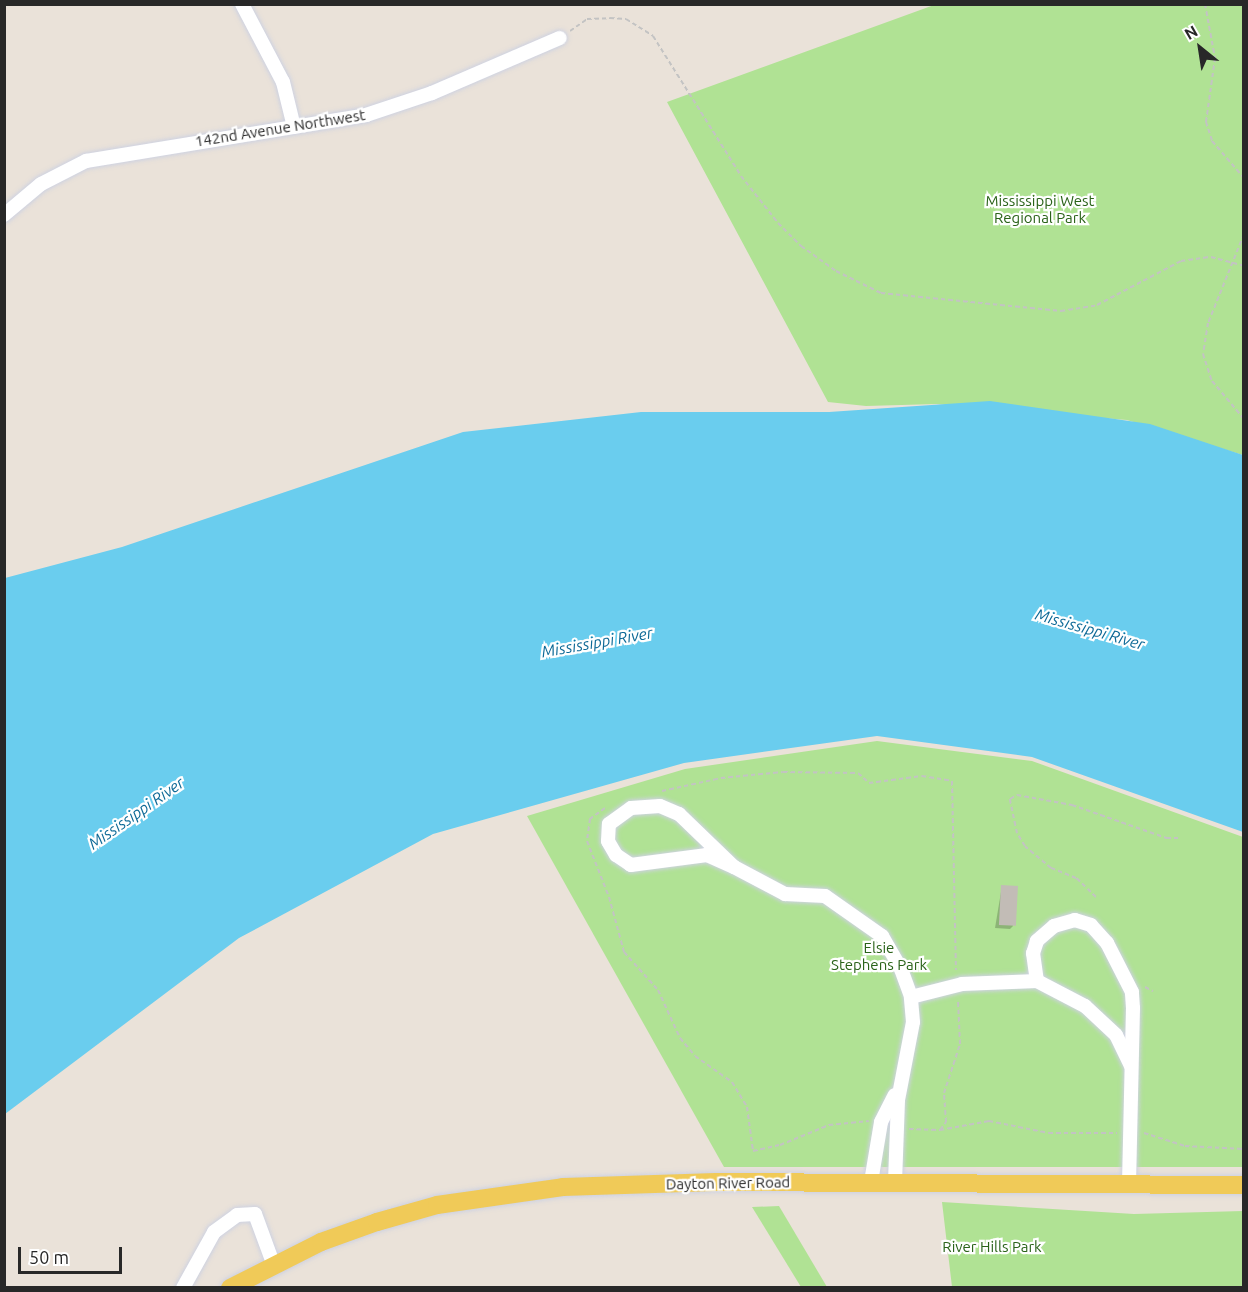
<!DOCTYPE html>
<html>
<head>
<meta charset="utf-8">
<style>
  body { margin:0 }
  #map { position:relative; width:1248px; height:1292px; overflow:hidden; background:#eae2d9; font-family:Ubuntu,sans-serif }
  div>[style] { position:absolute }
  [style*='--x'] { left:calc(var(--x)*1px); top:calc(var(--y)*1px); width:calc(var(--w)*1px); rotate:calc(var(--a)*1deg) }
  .green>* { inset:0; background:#b0e294 }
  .water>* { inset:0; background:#6acdee }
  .shadow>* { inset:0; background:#0003 }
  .building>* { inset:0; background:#c2bcb6; transform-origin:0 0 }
  .path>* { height:2px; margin-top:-1px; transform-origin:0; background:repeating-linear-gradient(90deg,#c3c3c3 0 4.5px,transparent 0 7.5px) }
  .roads { filter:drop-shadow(0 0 2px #ced2e1) drop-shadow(0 0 2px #ced2e1) }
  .minor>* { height:14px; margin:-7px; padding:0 7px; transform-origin:7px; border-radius:7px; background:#fff }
  .major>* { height:18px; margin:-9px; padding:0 9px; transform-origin:9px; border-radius:9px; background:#f0ca58 }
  span { translate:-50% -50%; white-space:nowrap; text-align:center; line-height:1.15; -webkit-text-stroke:4.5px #fff; paint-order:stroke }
  .street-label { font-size:15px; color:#282828 }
  .park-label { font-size:15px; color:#2a6319 }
  .water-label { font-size:16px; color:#0d6996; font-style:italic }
  .frame { position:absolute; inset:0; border:6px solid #282828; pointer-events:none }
  .north { position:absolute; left:1170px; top:18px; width:60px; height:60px; -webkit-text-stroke:4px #fff; paint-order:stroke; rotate:330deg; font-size:16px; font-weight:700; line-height:24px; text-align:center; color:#282828 }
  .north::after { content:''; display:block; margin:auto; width:21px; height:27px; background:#282828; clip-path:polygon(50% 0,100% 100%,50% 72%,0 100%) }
  .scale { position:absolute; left:18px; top:1247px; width:104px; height:27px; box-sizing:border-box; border:3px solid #282828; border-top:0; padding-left:8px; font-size:18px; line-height:21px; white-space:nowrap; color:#282828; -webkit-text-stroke:4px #fff; paint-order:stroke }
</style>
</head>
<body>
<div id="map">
  <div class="green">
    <div style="clip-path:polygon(934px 5px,1243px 5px,1243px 455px,1127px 420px,937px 404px,866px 406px,828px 402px,667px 102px)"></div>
    <div style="clip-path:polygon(877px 741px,1032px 761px,1243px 837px,1243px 1167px,724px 1167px,527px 816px,685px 769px)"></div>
    <div style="clip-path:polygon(942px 1202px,1134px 1214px,1243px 1211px,1243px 1287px,952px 1287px)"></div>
    <div style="clip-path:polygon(779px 1206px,827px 1287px,801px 1287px,752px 1207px)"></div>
  </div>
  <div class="water">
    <div style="clip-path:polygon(990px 401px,1150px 424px,1243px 455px,1243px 832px,1032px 757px,877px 736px,684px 763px,433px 834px,239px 938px,5px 1114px,5px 578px,122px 547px,463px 432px,641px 412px,829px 412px)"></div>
  </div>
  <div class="shadow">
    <div style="clip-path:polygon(1002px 886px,1013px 926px,1010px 929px,995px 928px)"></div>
  </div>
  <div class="building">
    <div style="left:1001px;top:885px;width:17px;height:40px;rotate:3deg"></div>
  </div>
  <div class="path">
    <div style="--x:1205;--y:4;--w:55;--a:79.5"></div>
    <div style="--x:1215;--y:58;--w:65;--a:98"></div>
    <div style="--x:1206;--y:122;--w:20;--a:72"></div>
    <div style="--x:1212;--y:141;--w:49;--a:49.1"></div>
    <div style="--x:570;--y:31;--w:21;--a:-35"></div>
    <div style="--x:587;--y:19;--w:23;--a:-2"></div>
    <div style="--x:610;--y:18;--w:16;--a:4"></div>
    <div style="--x:626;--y:19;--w:32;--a:32"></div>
    <div style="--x:653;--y:36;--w:165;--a:57.8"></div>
    <div style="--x:741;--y:176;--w:60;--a:51.8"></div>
    <div style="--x:778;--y:223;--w:33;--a:45"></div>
    <div style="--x:801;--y:246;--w:43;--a:35.5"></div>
    <div style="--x:836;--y:271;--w:50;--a:26.1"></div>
    <div style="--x:881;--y:293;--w:181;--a:5.7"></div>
    <div style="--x:1061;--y:311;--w:36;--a:-9"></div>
    <div style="--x:1097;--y:305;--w:95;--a:-27.6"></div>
    <div style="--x:1181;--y:261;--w:30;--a:-8"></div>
    <div style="--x:1211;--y:257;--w:34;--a:15"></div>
    <div style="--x:1244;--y:234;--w:96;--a:112"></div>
    <div style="--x:1208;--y:323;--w:31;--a:99"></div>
    <div style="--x:1203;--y:354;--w:28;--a:72"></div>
    <div style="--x:1212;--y:381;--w:50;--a:49.9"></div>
    <div style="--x:662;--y:791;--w:60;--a:-12.4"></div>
    <div style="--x:721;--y:778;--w:62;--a:-5.5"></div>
    <div style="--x:783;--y:772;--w:75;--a:0.8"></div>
    <div style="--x:858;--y:773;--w:15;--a:42"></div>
    <div style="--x:869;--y:783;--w:53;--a:-7.5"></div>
    <div style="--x:922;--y:776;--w:30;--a:9"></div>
    <div style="--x:952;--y:781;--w:189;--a:88.8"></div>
    <div style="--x:605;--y:808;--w:19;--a:144"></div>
    <div style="--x:590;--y:819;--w:22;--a:98"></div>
    <div style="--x:587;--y:841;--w:60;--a:68.6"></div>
    <div style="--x:609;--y:897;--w:57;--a:74.7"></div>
    <div style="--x:624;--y:952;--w:51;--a:48.2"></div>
    <div style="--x:658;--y:990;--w:53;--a:65.4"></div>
    <div style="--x:680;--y:1038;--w:23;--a:50"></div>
    <div style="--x:695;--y:1056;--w:45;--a:35.1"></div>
    <div style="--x:732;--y:1082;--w:29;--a:59"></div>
    <div style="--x:747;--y:1107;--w:44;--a:82.2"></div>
    <div style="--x:753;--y:1151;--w:28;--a:-13"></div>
    <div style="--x:780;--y:1145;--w:53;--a:-22.2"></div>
    <div style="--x:829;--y:1125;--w:40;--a:-5.7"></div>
    <div style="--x:1096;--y:897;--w:28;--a:-136"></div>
    <div style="--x:1076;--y:878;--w:27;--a:-158"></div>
    <div style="--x:1051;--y:868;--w:34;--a:-140"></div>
    <div style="--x:1025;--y:846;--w:15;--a:-122"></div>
    <div style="--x:1017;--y:833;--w:35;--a:-102"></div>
    <div style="--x:1010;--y:799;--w:8;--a:-30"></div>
    <div style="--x:1017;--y:795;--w:56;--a:10.3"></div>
    <div style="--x:1072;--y:805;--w:100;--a:19.3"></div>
    <div style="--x:1166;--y:838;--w:12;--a:0"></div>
    <div style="--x:1145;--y:987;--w:9;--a:27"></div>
    <div style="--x:909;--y:1129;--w:31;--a:2"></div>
    <div style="--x:940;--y:1130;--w:50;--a:-10.4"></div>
    <div style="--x:989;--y:1121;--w:61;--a:11.3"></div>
    <div style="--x:1049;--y:1133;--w:68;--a:0"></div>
    <div style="--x:940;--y:1130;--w:10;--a:-53"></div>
    <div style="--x:946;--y:1122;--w:29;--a:-94"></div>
    <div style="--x:944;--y:1093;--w:52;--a:-71.9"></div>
    <div style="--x:960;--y:1044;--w:44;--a:-92.6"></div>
    <div style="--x:1144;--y:1133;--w:43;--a:17.6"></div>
    <div style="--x:1185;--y:1146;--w:59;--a:2.9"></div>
  </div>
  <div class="roads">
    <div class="minor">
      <div style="--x:242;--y:4;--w:88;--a:62.3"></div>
      <div style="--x:283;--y:82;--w:46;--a:76.3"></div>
      <div style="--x:4;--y:215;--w:48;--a:-40"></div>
      <div style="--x:41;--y:184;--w:51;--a:-27.1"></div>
      <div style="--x:86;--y:161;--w:284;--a:-9.3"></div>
      <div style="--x:366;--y:115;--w:70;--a:-18.4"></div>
      <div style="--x:432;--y:93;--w:139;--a:-23.3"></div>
      <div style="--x:734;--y:867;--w:30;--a:-156"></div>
      <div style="--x:707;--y:855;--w:77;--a:172.5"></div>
      <div style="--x:631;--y:865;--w:18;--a:-146"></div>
      <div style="--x:616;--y:855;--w:16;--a:-120"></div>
      <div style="--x:608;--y:841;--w:17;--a:-87"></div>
      <div style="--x:609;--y:824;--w:27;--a:-36"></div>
      <div style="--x:631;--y:808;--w:29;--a:-4"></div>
      <div style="--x:660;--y:806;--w:21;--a:23"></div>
      <div style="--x:679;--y:814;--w:76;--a:43.9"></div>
      <div style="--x:734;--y:867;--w:58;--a:27.9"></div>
      <div style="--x:785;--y:894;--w:40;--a:2.9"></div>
      <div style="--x:825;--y:896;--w:70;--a:35.1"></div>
      <div style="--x:882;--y:936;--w:38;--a:60"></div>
      <div style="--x:901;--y:969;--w:30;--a:70"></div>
      <div style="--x:871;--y:1182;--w:61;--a:-80.5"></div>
      <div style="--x:881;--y:1122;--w:30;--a:-63"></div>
      <div style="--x:895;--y:1182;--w:82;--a:-87.9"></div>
      <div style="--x:898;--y:1100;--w:79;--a:-79.1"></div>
      <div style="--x:913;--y:1022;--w:25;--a:-95"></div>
      <div style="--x:911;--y:997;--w:53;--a:-14.3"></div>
      <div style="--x:962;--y:984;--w:75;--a:-2.3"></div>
      <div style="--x:1129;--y:1184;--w:176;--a:-88.7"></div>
      <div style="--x:1133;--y:1008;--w:16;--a:-94"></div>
      <div style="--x:1132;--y:992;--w:55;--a:-117"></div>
      <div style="--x:1107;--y:943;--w:24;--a:-132"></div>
      <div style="--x:1091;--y:925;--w:17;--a:-163"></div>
      <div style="--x:1075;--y:920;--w:22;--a:164"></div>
      <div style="--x:1054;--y:926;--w:23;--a:139"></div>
      <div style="--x:1037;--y:941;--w:13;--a:108"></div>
      <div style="--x:1033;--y:953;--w:28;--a:82"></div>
      <div style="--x:1037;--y:981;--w:54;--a:27.5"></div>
      <div style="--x:1085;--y:1006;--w:42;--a:43.1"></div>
      <div style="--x:1116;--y:1035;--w:34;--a:64"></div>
      <div style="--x:183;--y:1288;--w:64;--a:-61"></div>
      <div style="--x:214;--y:1232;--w:29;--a:-36"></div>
      <div style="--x:237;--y:1215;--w:18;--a:-3"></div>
      <div style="--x:255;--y:1214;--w:52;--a:69.8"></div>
    </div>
    <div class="major">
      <div style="--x:230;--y:1288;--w:102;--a:-26.8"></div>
      <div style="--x:321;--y:1242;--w:59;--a:-19.7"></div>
      <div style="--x:377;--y:1222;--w:62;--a:-15.8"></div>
      <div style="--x:437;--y:1205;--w:127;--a:-8.1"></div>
      <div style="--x:563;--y:1187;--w:153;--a:-1.9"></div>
      <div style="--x:716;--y:1182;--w:528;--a:0.33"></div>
    </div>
  </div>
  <div class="street-label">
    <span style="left:280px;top:128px;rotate:-9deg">142nd Avenue Northwest</span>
    <span style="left:728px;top:1183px;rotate:-1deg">Dayton River Road</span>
  </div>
  <div class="park-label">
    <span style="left:1040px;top:209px">Mississippi West<br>Regional Park</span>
    <span style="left:879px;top:956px">Elsie<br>Stephens Park</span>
    <span style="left:992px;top:1247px">River Hills Park</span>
  </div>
  <div class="water-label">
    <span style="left:1090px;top:629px;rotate:16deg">Mississippi River</span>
    <span style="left:597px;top:642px;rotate:-10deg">Mississippi River</span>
    <span style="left:136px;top:813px;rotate:-35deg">Mississippi River</span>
  </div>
  <div class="frame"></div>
  <div class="north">N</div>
  <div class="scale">50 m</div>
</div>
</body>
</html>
